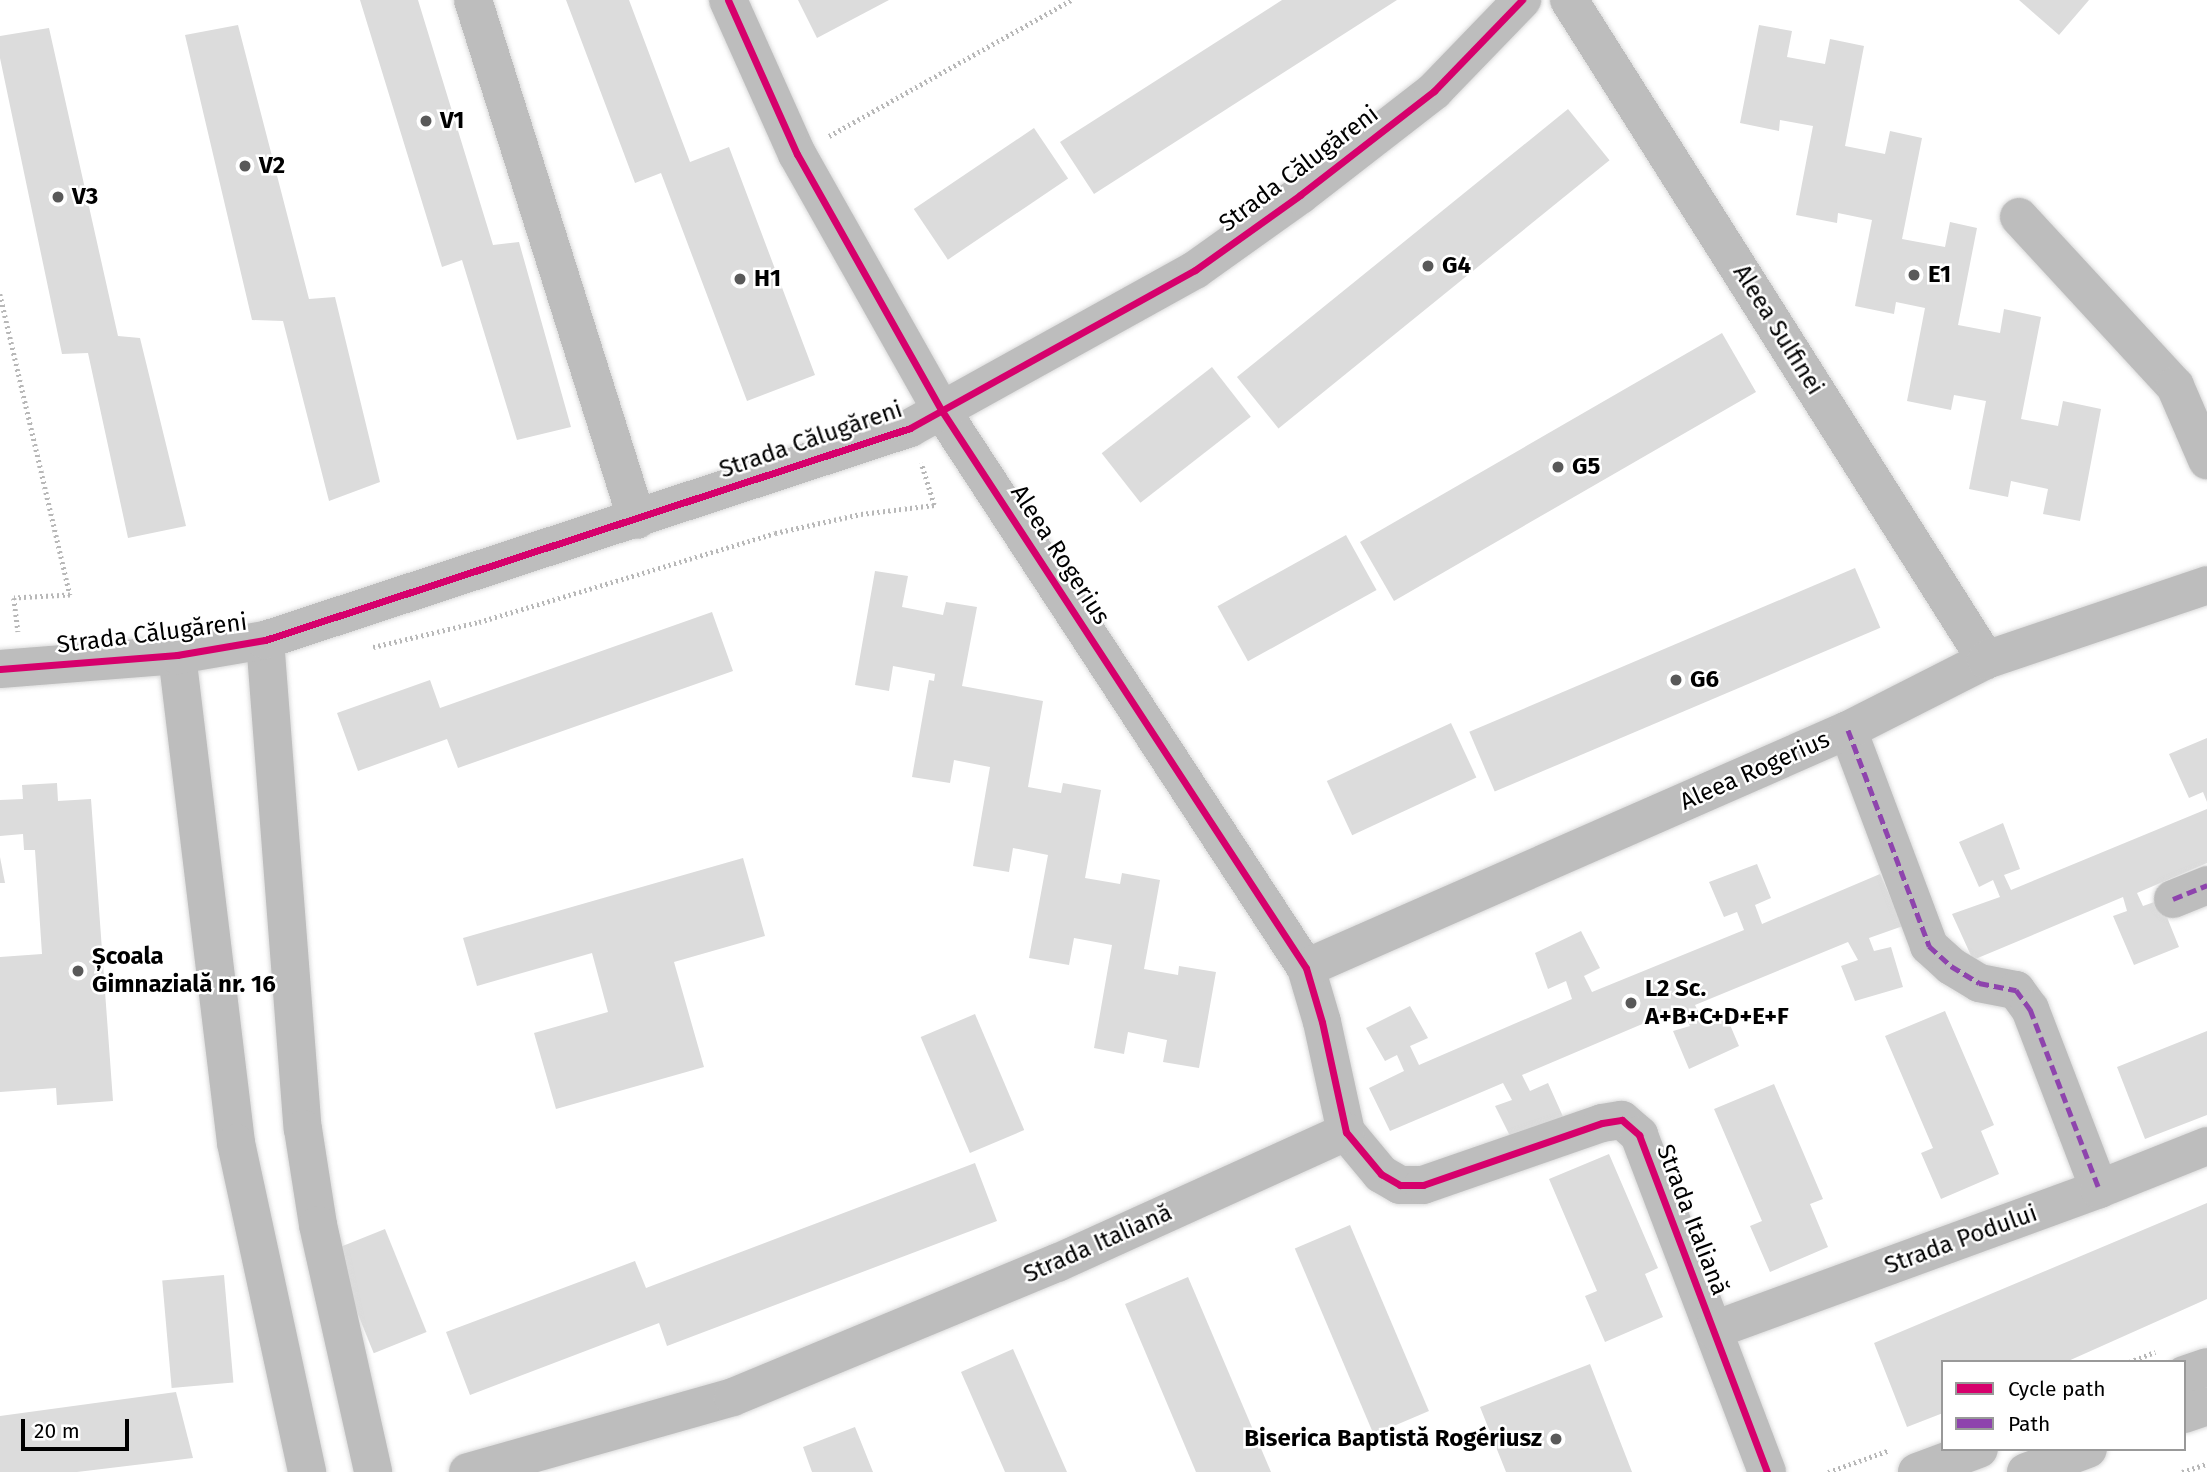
<!DOCTYPE html>
<html>
<head>
<meta charset="utf-8">
<style>
  body { margin:0 }
  #map { position:relative; width:2207px; height:1472px; overflow:hidden; background:#fff; font-family:"Fira Sans",sans-serif }
  div>[style] { position:absolute }
  [style*='--x'] { left:calc(var(--x)*1px); top:calc(var(--y)*1px); width:calc(var(--w)*1px); rotate:calc(var(--a)*1deg) }
  .building>* { inset:0; background:#dcdcdc; transform-origin:0 0 }
  .path>* { height:4.5px; margin-top:-2.25px; transform-origin:0; background:repeating-linear-gradient(90deg,#b8b8b8 0 2px,transparent 0 5.5px) }
  .roads { filter:drop-shadow(0 0 2px #dbdbdb) drop-shadow(0 0 2px #dbdbdb) }
  .minor>* { height:38px; margin:-19px; padding:0 19px; transform-origin:19px; border-radius:19px; background:#bdbdbd }
  .major>* { height:38px; margin:-19px; padding:0 19px; transform-origin:19px; border-radius:19px; background:#bdbdbd }
  .quiet>* { height:5px; margin-top:-2.5px; transform-origin:0; background:repeating-linear-gradient(90deg,#8e44ad 0 10px,transparent 0 15px) }
  .cycleway>* { height:7px; margin:-3.5px; padding:0 3.5px; transform-origin:3.5px; border-radius:3.5px; background:#d6006c }
  .dots>* { width:19px; height:19px; translate:-50% -50%; box-sizing:border-box; border:4px solid #fff; border-radius:50% }
  span { translate:-50% -50%; white-space:nowrap; text-align:center; line-height:1.15; -webkit-text-stroke:5px #fff; paint-order:stroke }
  .poi-label { font-size:24px; color:#000; font-weight:700 }
  .left { translate:0 -50%; text-align:left }
  .right { translate:-100% -50%; text-align:right }
  .street-label { font-size:24px; color:#000 }
  .legend { position:absolute; left:1941px; top:1360px; width:245px; height:91px; box-sizing:border-box; background:#fff; border:2px solid #999; margin:0; padding:9px 12px; list-style:none; font-size:21px; color:#000 }
  .legend li { display:flex; align-items:center; gap:14px; height:35px }
  .legend b { width:35px; border:2px solid #999 }
  .scale { position:absolute; left:21px; top:1419px; width:108px; height:32px; box-sizing:border-box; border:4px solid #000; border-top:0; padding-left:9px; font-size:21px; line-height:24px; white-space:nowrap; color:#000; -webkit-text-stroke:5px #fff; paint-order:stroke }
</style>
</head>
<body>
<div id="map">
  <div class="building">
    <div style="clip-path:polygon(360px 0,418px 0,493px 245px,519px 242px,571px 427px,517px 440px,462px 260px,442px 267px)"></div>
    <div style="clip-path:polygon(566px 0,629px 0,690px 162px,729px 147px,815px 375px,747px 401px,661px 173px,635px 183px)"></div>
    <div style="clip-path:polygon(798px 0,889px 0,817px 38px)"></div>
    <div style="clip-path:polygon(1282px 0,1397px 0,1094px 194px,1060px 142px)"></div>
    <div style="clip-path:polygon(2019px 0,2089px 0,2059px 35px)"></div>
    <div style="clip-path:polygon(238px 25px,309px 299px,335px 297px,380px 482px,329px 501px,283px 321px,252px 320px,185px 35px)"></div>
    <div style="clip-path:polygon(1759px 25px,1792px 31px,1787px 57px,1825px 64px,1830px 39px,1864px 46px,1845px 146px,1885px 154px,1890px 131px,1922px 138px,1902px 239px,1945px 247px,1950px 222px,1977px 228px,1958px 325px,2000px 333px,2004px 309px,2041px 317px,2021px 419px,2058px 426px,2063px 401px,2101px 409px,2080px 521px,2043px 514px,2048px 489px,2011px 481px,2008px 497px,1969px 489px,1986px 401px,1954px 395px,1951px 410px,1907px 401px,1925px 308px,1896px 302px,1894px 314px,1855px 306px,1872px 220px,1838px 213px,1837px 223px,1796px 215px,1813px 126px,1780px 120px,1779px 131px,1740px 123px)"></div>
    <div style="clip-path:polygon(49px 28px,118px 336px,140px 338px,186px 526px,128px 538px,88px 353px,62px 354px,0 58px,0 36px)"></div>
    <div style="left:1568px;top:109px;width:66px;height:426px;rotate:51deg"></div>
    <div style="left:1034px;top:128px;width:61px;height:145px;rotate:56deg"></div>
    <div style="left:1722px;top:333px;width:68px;height:418px;rotate:60deg"></div>
    <div style="left:1212px;top:367px;width:63px;height:140px;rotate:52deg"></div>
    <div style="left:1346px;top:535px;width:63px;height:147px;rotate:61deg"></div>
    <div style="left:1855px;top:568px;width:65px;height:419px;rotate:67deg"></div>
    <div style="clip-path:polygon(875px 571px,908px 576px,902px 607px,943px 615px,946px 602px,977px 607px,962px 686px,1043px 701px,1028px 787px,1061px 793px,1063px 783px,1101px 790px,1085px 878px,1120px 884px,1122px 873px,1160px 880px,1144px 969px,1178px 975px,1179px 966px,1216px 972px,1199px 1068px,1163px 1062px,1167px 1040px,1128px 1032px,1124px 1054px,1094px 1048px,1112px 945px,1074px 938px,1069px 965px,1029px 958px,1048px 855px,1013px 848px,1009px 872px,973px 866px,990px 767px,954px 760px,950px 783px,912px 777px,929px 680px,934px 681px,935px 674px,893px 666px,889px 691px,855px 685px)"></div>
    <div style="clip-path:polygon(712px 612px,733px 671px,458px 768px,447px 739px,358px 771px,337px 713px,430px 680px,440px 708px)"></div>
    <div style="left:1451px;top:723px;width:60px;height:137px;rotate:65deg"></div>
    <div style="clip-path:polygon(2207px 738px,2207px 802px,2203px 792px,2189px 798px,2169px 754px)"></div>
    <div style="clip-path:polygon(57px 783px,58px 801px,91px 799px,113px 1101px,57px 1105px,56px 1088px,0 1092px,0 957px,42px 954px,35px 850px,24px 850px,23px 834px,0 836px,0 800px,23px 799px,22px 785px)"></div>
    <div style="clip-path:polygon(2207px 809px,2207px 863px,2137px 893px,2143px 906px,2160px 900px,2179px 947px,2134px 965px,2113px 916px,2127px 911px,2123px 897px,1973px 960px,1952px 914px,2000px 897px,1993px 880px,1979px 887px,1959px 842px,2003px 823px,2020px 869px,2004px 875px,2011px 890px)"></div>
    <div style="clip-path:polygon(0 857px,5px 883px,0 883px)"></div>
    <div style="clip-path:polygon(743px 858px,765px 936px,674px 962px,704px 1067px,556px 1109px,534px 1033px,608px 1012px,592px 953px,477px 986px,463px 938px)"></div>
    <div style="clip-path:polygon(1757px 864px,1771px 898px,1755px 905px,1762px 924px,1880px 874px,1903px 926px,1869px 938px,1874px 951px,1891px 947px,1903px 987px,1855px 1001px,1841px 966px,1858px 960px,1848px 942px,1695px 1005px,1703px 1021px,1725px 1013px,1739px 1046px,1689px 1069px,1673px 1031px,1690px 1026px,1680px 1008px,1522px 1075px,1530px 1091px,1548px 1083px,1565px 1121px,1515px 1146px,1495px 1106px,1512px 1100px,1503px 1083px,1390px 1131px,1369px 1088px,1404px 1071px,1397px 1055px,1385px 1061px,1366px 1028px,1410px 1006px,1428px 1038px,1410px 1046px,1419px 1065px,1572px 999px,1566px 981px,1548px 989px,1535px 953px,1581px 931px,1600px 968px,1584px 976px,1592px 992px,1744px 930px,1737px 912px,1724px 917px,1709px 882px)"></div>
    <div style="clip-path:polygon(1945px 1011px,1994px 1125px,1981px 1131px,1999px 1174px,1941px 1199px,1921px 1153px,1933px 1148px,1885px 1036px)"></div>
    <div style="left:975px;top:1014px;width:126px;height:59px;rotate:67deg"></div>
    <div style="clip-path:polygon(2207px 1031px,2207px 1115px,2145px 1139px,2117px 1067px)"></div>
    <div style="clip-path:polygon(1774px 1084px,1823px 1199px,1810px 1204px,1828px 1247px,1770px 1272px,1750px 1226px,1762px 1221px,1714px 1109px)"></div>
    <div style="clip-path:polygon(1609px 1154px,1658px 1268px,1645px 1274px,1663px 1317px,1605px 1342px,1585px 1296px,1597px 1291px,1549px 1179px)"></div>
    <div style="clip-path:polygon(975px 1163px,997px 1221px,667px 1346px,659px 1323px,470px 1395px,446px 1332px,635px 1261px,646px 1288px)"></div>
    <div style="clip-path:polygon(2207px 1203px,2207px 1299px,2066px 1362px,1943px 1362px,1943px 1413px,1907px 1427px,1874px 1343px)"></div>
    <div style="left:1350px;top:1225px;width:202px;height:60px;rotate:67deg"></div>
    <div style="left:385px;top:1229px;width:111px;height:57px;rotate:68deg"></div>
    <div style="left:224px;top:1275px;width:108px;height:62px;rotate:85deg"></div>
    <div style="clip-path:polygon(1188px 1277px,1271px 1472px,1196px 1472px,1125px 1304px)"></div>
    <div style="clip-path:polygon(1013px 1349px,1067px 1472px,1005px 1472px,961px 1372px)"></div>
    <div style="clip-path:polygon(1590px 1364px,1632px 1472px,1506px 1472px,1480px 1407px)"></div>
    <div style="clip-path:polygon(176px 1392px,193px 1458px,77px 1472px,0 1472px,0 1416px)"></div>
    <div style="clip-path:polygon(855px 1427px,873px 1472px,812px 1472px,803px 1447px)"></div>
  </div>
  <div class="path">
    <div style="--x:829;--y:136;--w:278;--a:-29.3"></div>
    <div style="--x:0;--y:294;--w:309;--a:76.9"></div>
    <div style="--x:70;--y:595;--w:56;--a:176.9"></div>
    <div style="--x:14;--y:598;--w:34;--a:83"></div>
    <div style="--x:373;--y:647;--w:109;--a:-13.3"></div>
    <div style="--x:479;--y:622;--w:309;--a:-16.7"></div>
    <div style="--x:775;--y:533;--w:88;--a:-12.5"></div>
    <div style="--x:861;--y:514;--w:74;--a:-7"></div>
    <div style="--x:934;--y:505;--w:44;--a:-107.2"></div>
    <div style="--x:2129;--y:1362;--w:28;--a:-21"></div>
    <div style="--x:1828;--y:1472;--w:63;--a:-19.6"></div>
    <div style="--x:2182;--y:1472;--w:26;--a:-18"></div>
  </div>
  <div class="roads">
    <div class="minor">
      <div style="--x:473;--y:0;--w:545;--a:72.5"></div>
      <div style="--x:728;--y:0;--w:169;--a:65.9"></div>
      <div style="--x:797;--y:154;--w:295;--a:60.6"></div>
      <div style="--x:942;--y:411;--w:665;--a:56.84"></div>
      <div style="--x:1306;--y:968;--w:56;--a:73.5"></div>
      <div style="--x:1322;--y:1022;--w:113;--a:77.7"></div>
      <div style="--x:1346;--y:1132;--w:55;--a:50.2"></div>
      <div style="--x:1381;--y:1174;--w:22;--a:30"></div>
      <div style="--x:1400;--y:1185;--w:23;--a:0"></div>
      <div style="--x:1423;--y:1185;--w:189;--a:-19.1"></div>
      <div style="--x:1602;--y:1123;--w:20;--a:-9"></div>
      <div style="--x:1622;--y:1120;--w:23;--a:41"></div>
      <div style="--x:1639;--y:1135;--w:360;--a:69.2"></div>
      <div style="--x:1569;--y:0;--w:781;--a:57.71"></div>
      <div style="--x:2019;--y:217;--w:230;--a:47.3"></div>
      <div style="--x:2175;--y:386;--w:81;--a:66.6"></div>
      <div style="--x:265;--y:640;--w:490;--a:85.6"></div>
      <div style="--x:303;--y:1129;--w:97;--a:81.1"></div>
      <div style="--x:318;--y:1225;--w:253;--a:77.4"></div>
      <div style="--x:177;--y:655;--w:492;--a:83.1"></div>
      <div style="--x:236;--y:1143;--w:337;--a:77.8"></div>
      <div style="--x:0;--y:669;--w:178;--a:-4.5"></div>
      <div style="--x:177;--y:655;--w:89;--a:-9.7"></div>
      <div style="--x:265;--y:640;--w:679;--a:-18.19"></div>
      <div style="--x:910;--y:428;--w:326;--a:-29"></div>
      <div style="--x:1195;--y:270;--w:129;--a:-35.5"></div>
      <div style="--x:1300;--y:195;--w:170;--a:-37.8"></div>
      <div style="--x:1434;--y:91;--w:127;--a:-46"></div>
      <div style="--x:1848;--y:730;--w:231;--a:69.4"></div>
      <div style="--x:1929;--y:946;--w:30;--a:42"></div>
      <div style="--x:1951;--y:966;--w:33;--a:31"></div>
      <div style="--x:1979;--y:983;--w:38;--a:11"></div>
      <div style="--x:2016;--y:990;--w:24;--a:54"></div>
      <div style="--x:2030;--y:1009;--w:193;--a:69"></div>
      <div style="--x:2173;--y:899;--w:37;--a:-22"></div>
      <div style="--x:1306;--y:968;--w:592;--a:-23.71"></div>
      <div style="--x:1848;--y:730;--w:155;--a:-26.9"></div>
      <div style="--x:1986;--y:660;--w:233;--a:-18.7"></div>
      <div style="--x:1714;--y:1330;--w:410;--a:-20.1"></div>
      <div style="--x:2099;--y:1189;--w:116;--a:-21.7"></div>
      <div style="--x:468;--y:1472;--w:275;--a:-15.8"></div>
      <div style="--x:733;--y:1397;--w:351;--a:-22.5"></div>
      <div style="--x:1057;--y:1263;--w:317;--a:-24.4"></div>
    </div>
    <div class="major">
      <div style="--x:2184;--y:1375;--w:24;--a:-19"></div>
      <div style="--x:2184;--y:1414;--w:24;--a:-19"></div>
      <div style="--x:1917;--y:1472;--w:66;--a:-20.4"></div>
      <div style="--x:2026;--y:1472;--w:66;--a:-20.4"></div>
    </div>
  </div>
  <div class="quiet">
    <div style="--x:1848;--y:730;--w:231;--a:69.4"></div>
    <div style="--x:1929;--y:946;--w:30;--a:42"></div>
    <div style="--x:1951;--y:966;--w:33;--a:31"></div>
    <div style="--x:1979;--y:983;--w:38;--a:11"></div>
    <div style="--x:2016;--y:990;--w:24;--a:54"></div>
    <div style="--x:2030;--y:1009;--w:193;--a:69"></div>
    <div style="--x:2173;--y:899;--w:37;--a:-22"></div>
  </div>
  <div class="cycleway">
    <div style="--x:728;--y:0;--w:169;--a:65.9"></div>
    <div style="--x:797;--y:154;--w:295;--a:60.6"></div>
    <div style="--x:942;--y:411;--w:665;--a:56.84"></div>
    <div style="--x:1306;--y:968;--w:56;--a:73.5"></div>
    <div style="--x:1322;--y:1022;--w:113;--a:77.7"></div>
    <div style="--x:1346;--y:1132;--w:55;--a:50.2"></div>
    <div style="--x:1381;--y:1174;--w:22;--a:30"></div>
    <div style="--x:1400;--y:1185;--w:23;--a:0"></div>
    <div style="--x:1423;--y:1185;--w:189;--a:-19.1"></div>
    <div style="--x:1602;--y:1123;--w:20;--a:-9"></div>
    <div style="--x:1622;--y:1120;--w:23;--a:41"></div>
    <div style="--x:1639;--y:1135;--w:360;--a:69.2"></div>
    <div style="--x:0;--y:669;--w:178;--a:-4.5"></div>
    <div style="--x:177;--y:655;--w:89;--a:-9.7"></div>
    <div style="--x:265;--y:640;--w:679;--a:-18.19"></div>
    <div style="--x:910;--y:428;--w:326;--a:-29"></div>
    <div style="--x:1195;--y:270;--w:129;--a:-35.5"></div>
    <div style="--x:1300;--y:195;--w:170;--a:-37.8"></div>
    <div style="--x:1434;--y:91;--w:127;--a:-46"></div>
  </div>
  <div class="dots">
    <div style="left:426px;top:121px;background:#595959"></div>
    <div style="left:245px;top:166px;background:#595959"></div>
    <div style="left:58px;top:197px;background:#595959"></div>
    <div style="left:1428px;top:266px;background:#595959"></div>
    <div style="left:1914px;top:275px;background:#595959"></div>
    <div style="left:740px;top:279px;background:#595959"></div>
    <div style="left:1558px;top:467px;background:#595959"></div>
    <div style="left:1676px;top:680px;background:#595959"></div>
    <div style="left:78px;top:971px;background:#595959"></div>
    <div style="left:1631px;top:1003px;background:#595959"></div>
    <div style="left:1556px;top:1439px;background:#595959"></div>
  </div>
  <div class="poi-label">
    <span class="left" style="left:440px;top:121px">V1</span>
    <span class="left" style="left:259px;top:166px">V2</span>
    <span class="left" style="left:72px;top:197px">V3</span>
    <span class="left" style="left:1442px;top:266px">G4</span>
    <span class="left" style="left:1928px;top:275px">E1</span>
    <span class="left" style="left:754px;top:279px">H1</span>
    <span class="left" style="left:1572px;top:467px">G5</span>
    <span class="left" style="left:1690px;top:680px">G6</span>
    <span class="left" style="left:92px;top:971px">Școala<br>Gimnazială nr. 16</span>
    <span class="left" style="left:1645px;top:1003px">L2 Sc.<br>A+B+C+D+E+F</span>
    <span class="right" style="left:1542px;top:1439px">Biserica Baptistă Rogériusz</span>
  </div>
  <div class="street-label">
    <span style="left:1299px;top:169px;rotate:-37deg">Strada Călugăreni</span>
    <span style="left:1778px;top:330px;rotate:58deg">Aleea Sulfinei</span>
    <span style="left:811px;top:440px;rotate:-19deg">Strada Călugăreni</span>
    <span style="left:1060px;top:555px;rotate:57deg">Aleea Rogerius</span>
    <span style="left:152px;top:634px;rotate:-7deg">Strada Călugăreni</span>
    <span style="left:1755px;top:771px;rotate:-24deg">Aleea Rogerius</span>
    <span style="left:1692px;top:1220px;rotate:69deg">Strada Italiană</span>
    <span style="left:1961px;top:1240px;rotate:-20deg">Strada Podului</span>
    <span style="left:1098px;top:1244px;rotate:-24deg">Strada Italiană</span>
  </div>
  <ul class="legend">
  <li><b style="height:9px;background:#d6006c"></b>Cycle path</li>
  <li><b style="height:9px;background:#8e44ad"></b>Path</li>
  </ul>
  <div class="scale">20 m</div>
</div>
</body>
</html>
